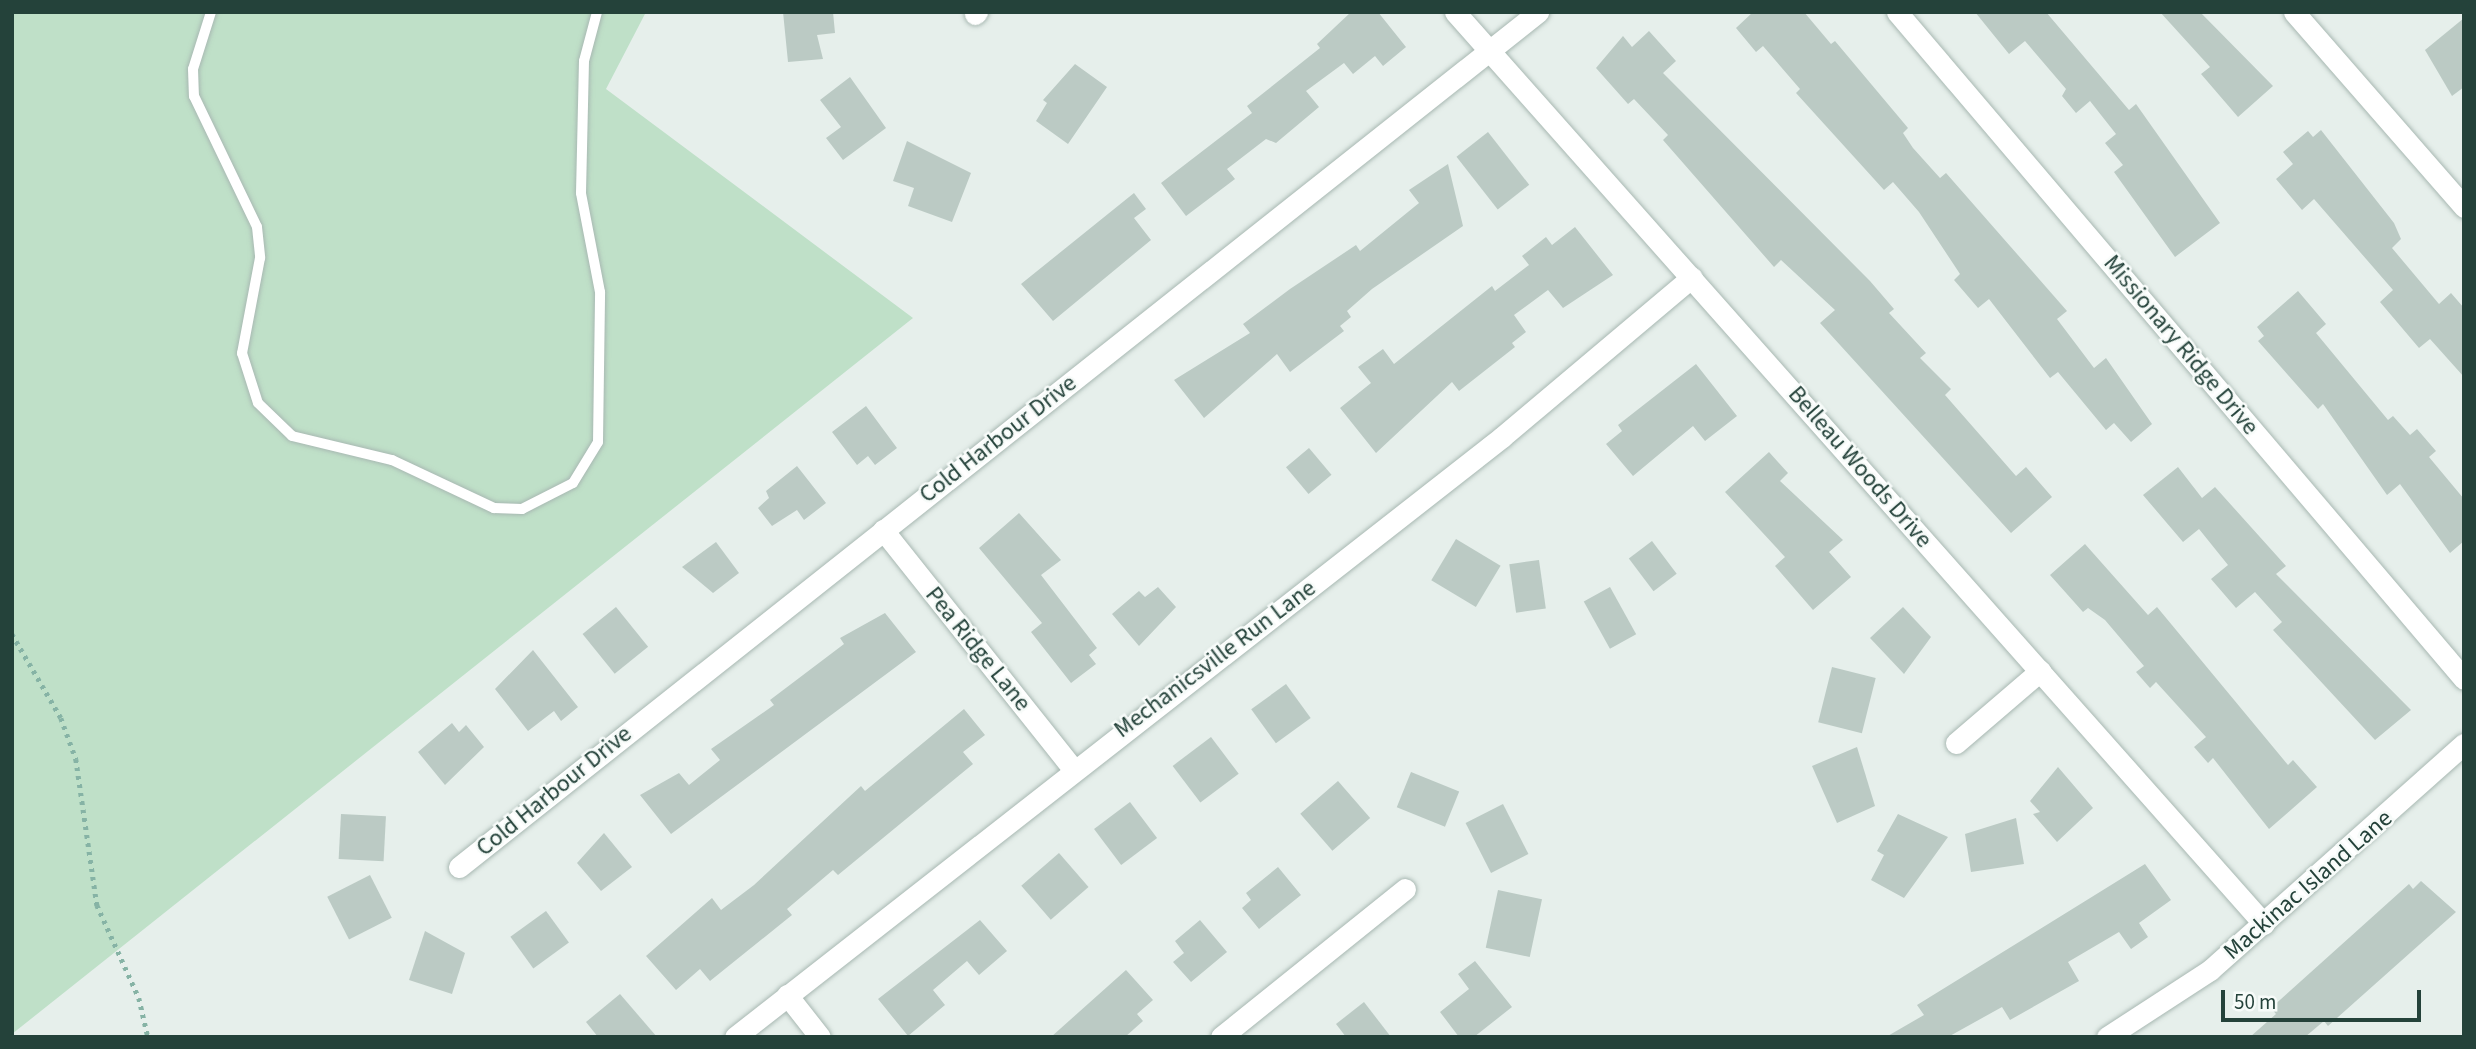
<!DOCTYPE html>
<html>
<head>
<meta charset="utf-8">
<style>
  body { margin:0 }
  #map { position:relative; width:2476px; height:1049px; overflow:hidden; background:#e6efeb; font-family:"Source Sans 3",sans-serif }
  div>[style] { position:absolute }
  [style*='--x'] { left:calc(var(--x)*1px); top:calc(var(--y)*1px); width:calc(var(--w)*1px); rotate:calc(var(--a)*1deg) }
  .green>* { inset:0; background:#bfe0c8 }
  .building>* { inset:0; background:#bbcac4; transform-origin:0 0 }
  .path>* { height:4.5px; margin-top:-2.25px; transform-origin:0; background:repeating-linear-gradient(90deg,#86b3a5 0 3.5px,transparent 0 8.5px) }
  .roads { filter:drop-shadow(0 0 2px #a8b8b2) drop-shadow(0 0 2px #a8b8b2) }
  .service>* { height:10px; margin:-5px; padding:0 5px; transform-origin:5px; border-radius:5px; background:#fff }
  .minor>* { height:21px; margin:-10.5px; padding:0 10.5px; transform-origin:10.5px; border-radius:10.5px; background:#fff }
  span { translate:-50% -50%; white-space:nowrap; text-align:center; line-height:1.15; -webkit-text-stroke:5px #f7fbf9; paint-order:stroke }
  .street-label { font-size:24px; color:#24423a }
  .frame { position:absolute; inset:0; border:14px solid #24423a; pointer-events:none }
  .scale { position:absolute; left:2221px; top:990px; width:200px; height:32px; box-sizing:border-box; border:4px solid #24423a; border-top:0; padding-left:9px; font-size:21px; line-height:24px; white-space:nowrap; color:#24423a; -webkit-text-stroke:5px #f7fbf9; paint-order:stroke }
</style>
</head>
<body>
<div id="map">
  <div class="green">
    <div style="clip-path:polygon(12px 12px,646px 12px,606px 89px,913px 318px,12px 1034px)"></div>
  </div>
  <div class="building">
    <div style="clip-path:polygon(783px 12px,833px 12px,835px 33px,817px 35px,823px 59px,788px 62px)"></div>
    <div style="clip-path:polygon(1351px 12px,1378px 12px,1406px 47px,1383px 66px,1375px 56px,1353px 74px,1344px 63px,1306px 91px,1319px 107px,1276px 143px,1266px 139px,1227px 169px,1235px 179px,1186px 216px,1161px 183px,1252px 113px,1247px 106px,1320px 48px,1317px 44px)"></div>
    <div style="clip-path:polygon(1753px 12px,1804px 12px,1831px 44px,1835px 41px,1908px 128px,1903px 133px,1913px 148px,1940px 178px,1946px 173px,2067px 311px,2057px 319px,2094px 368px,2106px 358px,2152px 424px,2131px 442px,2114px 423px,2106px 430px,2058px 372px,2050px 378px,1989px 299px,1978px 308px,1954px 280px,1960px 274px,1919px 212px,1893px 182px,1884px 190px,1796px 93px,1800px 89px,1763px 46px,1756px 52px,1736px 28px)"></div>
    <div style="clip-path:polygon(1975px 12px,2046px 12px,2129px 110px,2136px 104px,2220px 223px,2175px 257px,2114px 172px,2123px 165px,2105px 143px,2116px 134px,2090px 101px,2076px 113px,2062px 96px,2066px 89px,2025px 41px,2009px 54px)"></div>
    <div style="clip-path:polygon(2160px 12px,2200px 12px,2273px 86px,2238px 117px,2201px 74px,2210px 67px)"></div>
    <div style="clip-path:polygon(2464px 18px,2464px 87px,2452px 96px,2425px 50px)"></div>
    <div style="clip-path:polygon(1649px 31px,1676px 61px,1663px 73px,1870px 281px,1894px 309px,1889px 313px,1926px 353px,1920px 358px,1951px 389px,1945px 395px,2016px 476px,2026px 467px,2052px 497px,2011px 533px,1820px 323px,1835px 310px,1781px 260px,1774px 267px,1663px 140px,1668px 135px,1634px 99px,1628px 104px,1596px 68px,1623px 36px,1632px 47px)"></div>
    <div style="clip-path:polygon(1075px 64px,1107px 87px,1068px 144px,1036px 121px,1047px 103px,1043px 100px)"></div>
    <div style="clip-path:polygon(850px 77px,886px 128px,843px 160px,826px 138px,841px 127px,820px 100px)"></div>
    <div style="clip-path:polygon(2321px 130px,2394px 223px,2401px 239px,2392px 248px,2439px 304px,2451px 293px,2464px 308px,2464px 377px,2430px 339px,2419px 348px,2380px 302px,2393px 290px,2314px 199px,2302px 210px,2276px 179px,2293px 164px,2283px 152px,2308px 131px,2313px 137px)"></div>
    <div style="left:1488px;top:132px;width:67px;height:40px;rotate:52deg"></div>
    <div style="clip-path:polygon(907px 141px,971px 173px,952px 222px,908px 206px,914px 188px,893px 181px)"></div>
    <div style="clip-path:polygon(1448px 164px,1463px 226px,1372px 289px,1347px 311px,1351px 317px,1340px 326px,1344px 331px,1290px 372px,1277px 354px,1204px 418px,1174px 380px,1250px 333px,1243px 324px,1290px 289px,1356px 245px,1360px 251px,1419px 203px,1409px 190px)"></div>
    <div style="clip-path:polygon(1134px 193px,1146px 209px,1134px 218px,1151px 240px,1053px 321px,1021px 284px)"></div>
    <div style="clip-path:polygon(1575px 227px,1613px 275px,1563px 308px,1548px 290px,1514px 315px,1526px 332px,1512px 343px,1515px 347px,1459px 391px,1452px 382px,1376px 453px,1340px 408px,1371px 383px,1358px 367px,1383px 349px,1394px 364px,1492px 286px,1495px 291px,1529px 265px,1522px 256px,1546px 237px,1552px 245px)"></div>
    <div style="clip-path:polygon(2298px 291px,2326px 324px,2316px 333px,2388px 420px,2393px 416px,2410px 435px,2417px 429px,2436px 451px,2429px 457px,2464px 499px,2464px 541px,2450px 553px,2400px 484px,2387px 495px,2323px 404px,2318px 409px,2258px 341px,2264px 336px,2257px 327px)"></div>
    <div style="clip-path:polygon(1696px 364px,1737px 416px,1705px 441px,1693px 426px,1633px 476px,1606px 444px,1622px 431px,1618px 425px)"></div>
    <div style="clip-path:polygon(866px 406px,897px 448px,875px 465px,868px 456px,857px 465px,832px 432px)"></div>
    <div style="left:1309px;top:448px;width:35px;height:30px;rotate:50deg"></div>
    <div style="clip-path:polygon(1769px 452px,1788px 473px,1780px 481px,1843px 540px,1829px 552px,1851px 577px,1813px 610px,1775px 566px,1785px 557px,1725px 492px)"></div>
    <div style="clip-path:polygon(797px 466px,826px 503px,804px 520px,797px 510px,772px 526px,758px 508px,769px 498px,766px 491px)"></div>
    <div style="clip-path:polygon(2178px 467px,2202px 498px,2215px 487px,2286px 566px,2276px 574px,2411px 710px,2375px 740px,2273px 630px,2282px 622px,2255px 592px,2236px 608px,2211px 579px,2228px 565px,2199px 529px,2183px 542px,2143px 495px)"></div>
    <div style="clip-path:polygon(1019px 513px,1061px 560px,1041px 575px,1097px 648px,1089px 655px,1096px 664px,1071px 683px,1031px 632px,1042px 623px,979px 548px)"></div>
    <div style="left:1456px;top:539px;width:52px;height:48px;rotate:31deg"></div>
    <div style="left:1652px;top:541px;width:41px;height:29px;rotate:53deg"></div>
    <div style="clip-path:polygon(716px 542px,739px 573px,713px 593px,682px 567px)"></div>
    <div style="clip-path:polygon(2085px 544px,2148px 615px,2157px 607px,2288px 765px,2293px 760px,2317px 787px,2269px 829px,2213px 758px,2208px 763px,2194px 747px,2206px 737px,2156px 682px,2150px 688px,2136px 672px,2144px 666px,2105px 620px,2088px 608px,2083px 612px,2050px 575px)"></div>
    <div style="left:1539px;top:560px;width:49px;height:30px;rotate:82deg"></div>
    <div style="clip-path:polygon(1158px 587px,1176px 607px,1139px 646px,1112px 614px,1139px 591px,1145px 597px)"></div>
    <div style="left:1610px;top:587px;width:54px;height:30px;rotate:61deg"></div>
    <div style="left:616px;top:607px;width:51px;height:43px;rotate:51deg"></div>
    <div style="clip-path:polygon(1903px 607px,1931px 637px,1904px 674px,1870px 638px)"></div>
    <div style="clip-path:polygon(885px 613px,916px 652px,671px 834px,640px 795px,679px 773px,689px 785px,720px 760px,711px 749px,774px 705px,770px 700px,844px 644px,840px 638px)"></div>
    <div style="clip-path:polygon(533px 650px,578px 707px,561px 721px,554px 711px,528px 731px,495px 689px)"></div>
    <div style="left:1832px;top:667px;width:45px;height:57px;rotate:14deg"></div>
    <div style="left:1286px;top:684px;width:42px;height:43px;rotate:54deg"></div>
    <div style="clip-path:polygon(964px 709px,985px 735px,963px 752px,973px 764px,838px 875px,833px 870px,787px 909px,792px 915px,710px 981px,700px 969px,676px 990px,646px 956px,712px 898px,721px 910px,754px 885px,861px 786px,865px 791px)"></div>
    <div style="clip-path:polygon(452px 723px,459px 732px,466px 725px,484px 747px,445px 785px,418px 752px)"></div>
    <div style="left:1211px;top:737px;width:46px;height:48px;rotate:53deg"></div>
    <div style="clip-path:polygon(1857px 747px,1875px 806px,1837px 823px,1812px 766px)"></div>
    <div style="clip-path:polygon(2058px 767px,2093px 808px,2057px 842px,2033px 814px,2040px 812px,2030px 801px)"></div>
    <div style="left:1411px;top:772px;width:52px;height:38px;rotate:22deg"></div>
    <div style="left:1338px;top:781px;width:49px;height:50px;rotate:49deg"></div>
    <div style="left:1130px;top:802px;width:45px;height:45px;rotate:53deg"></div>
    <div style="left:1503px;top:804px;width:56px;height:42px;rotate:63deg"></div>
    <div style="left:341px;top:814px;width:45px;height:45px;rotate:3deg"></div>
    <div style="clip-path:polygon(1898px 814px,1948px 837px,1904px 898px,1871px 880px,1884px 855px,1877px 851px)"></div>
    <div style="clip-path:polygon(2016px 818px,2024px 864px,1971px 872px,1965px 834px)"></div>
    <div style="clip-path:polygon(604px 833px,632px 867px,601px 891px,577px 863px)"></div>
    <div style="left:1059px;top:853px;width:45px;height:50px;rotate:49deg"></div>
    <div style="clip-path:polygon(2145px 864px,2171px 900px,2139px 923px,2148px 937px,2131px 949px,2119px 932px,2068px 962px,2079px 981px,2010px 1020px,2002px 1007px,1948px 1037px,1886px 1037px,1924px 1015px,1917px 1005px)"></div>
    <div style="clip-path:polygon(1278px 867px,1301px 895px,1259px 929px,1242px 908px,1251px 900px,1246px 893px)"></div>
    <div style="left:370px;top:875px;width:48px;height:48px;rotate:63deg"></div>
    <div style="clip-path:polygon(2421px 881px,2456px 912px,2328px 1026px,2324px 1021px,2305px 1037px,2250px 1037px,2276px 1014px,2271px 1008px,2409px 884px,2413px 889px)"></div>
    <div style="left:1498px;top:890px;width:45px;height:59px;rotate:12deg"></div>
    <div style="left:546px;top:911px;width:39px;height:44px;rotate:54deg"></div>
    <div style="clip-path:polygon(980px 920px,1007px 951px,979px 975px,967px 961px,933px 990px,945px 1005px,908px 1036px,878px 999px)"></div>
    <div style="clip-path:polygon(1200px 920px,1227px 952px,1191px 982px,1173px 962px,1184px 953px,1175px 941px)"></div>
    <div style="clip-path:polygon(425px 931px,465px 953px,452px 994px,409px 980px)"></div>
    <div style="clip-path:polygon(1475px 961px,1512px 1007px,1474px 1037px,1459px 1037px,1440px 1012px,1469px 989px,1458px 974px)"></div>
    <div style="clip-path:polygon(1126px 970px,1153px 1000px,1137px 1014px,1143px 1021px,1125px 1037px,1051px 1037px)"></div>
    <div style="clip-path:polygon(620px 994px,657px 1037px,598px 1037px,586px 1022px)"></div>
    <div style="clip-path:polygon(1364px 1002px,1391px 1037px,1346px 1037px,1336px 1024px)"></div>
  </div>
  <div class="path">
    <div style="--x:12;--y:634;--w:97;--a:59.7"></div>
    <div style="--x:61;--y:718;--w:44;--a:69.9"></div>
    <div style="--x:76;--y:759;--w:148;--a:81.8"></div>
    <div style="--x:97;--y:905;--w:102;--a:65.7"></div>
    <div style="--x:139;--y:998;--w:40;--a:77"></div>
  </div>
  <div class="roads">
    <div class="service">
      <div style="--x:211;--y:12;--w:60;--a:107.5"></div>
      <div style="--x:193;--y:69;--w:27;--a:88"></div>
      <div style="--x:194;--y:96;--w:145;--a:64.3"></div>
      <div style="--x:257;--y:227;--w:31;--a:84"></div>
      <div style="--x:260;--y:258;--w:97;--a:100.7"></div>
      <div style="--x:242;--y:353;--w:52;--a:72.3"></div>
      <div style="--x:258;--y:403;--w:47;--a:44.1"></div>
      <div style="--x:292;--y:436;--w:103;--a:13.5"></div>
      <div style="--x:392;--y:460;--w:113;--a:25.2"></div>
      <div style="--x:494;--y:508;--w:28;--a:2"></div>
      <div style="--x:522;--y:509;--w:57;--a:-27"></div>
      <div style="--x:573;--y:483;--w:48;--a:-58.6"></div>
      <div style="--x:598;--y:442;--w:150;--a:-89.2"></div>
      <div style="--x:600;--y:292;--w:101;--a:-100.9"></div>
      <div style="--x:581;--y:193;--w:132;--a:-88.7"></div>
      <div style="--x:584;--y:61;--w:51;--a:-75.1"></div>
    </div>
    <div class="minor">
      <div style="--x:1455;--y:12;--w:1219;--a:48.43"></div>
      <div style="--x:1897;--y:12;--w:875;--a:49.63"></div>
      <div style="--x:2294;--y:12;--w:259;--a:48.9"></div>
      <div style="--x:975;--y:14;--w:3;--a:-45"></div>
      <div style="--x:883;--y:530;--w:304;--a:51.5"></div>
      <div style="--x:1956;--y:743;--w:111;--a:-40.6"></div>
      <div style="--x:459;--y:867;--w:1377;--a:-38.39"></div>
      <div style="--x:787;--y:995;--w:53;--a:51.8"></div>
      <div style="--x:735;--y:1037;--w:974;--a:-38.03"></div>
      <div style="--x:1502;--y:437;--w:248;--a:-40.1"></div>
      <div style="--x:1221;--y:1037;--w:236;--a:-38.8"></div>
      <div style="--x:2107;--y:1037;--w:123;--a:-33"></div>
      <div style="--x:2210;--y:970;--w:340;--a:-41.7"></div>
    </div>
  </div>
  <div class="street-label">
    <span style="left:2181px;top:345px;rotate:50deg">Missionary Ridge Drive</span>
    <span style="left:998px;top:439px;rotate:-38deg">Cold Harbour Drive</span>
    <span style="left:1860px;top:467px;rotate:49deg">Belleau Woods Drive</span>
    <span style="left:978px;top:649px;rotate:51deg">Pea Ridge Lane</span>
    <span style="left:1215px;top:659px;rotate:-37deg">Mechanicsville Run Lane</span>
    <span style="left:554px;top:791px;rotate:-39deg">Cold Harbour Drive</span>
    <span style="left:2308px;top:885px;rotate:-41deg">Mackinac Island Lane</span>
  </div>
  <div class="frame"></div>
  <div class="scale">50 m</div>
</div>
</body>
</html>
